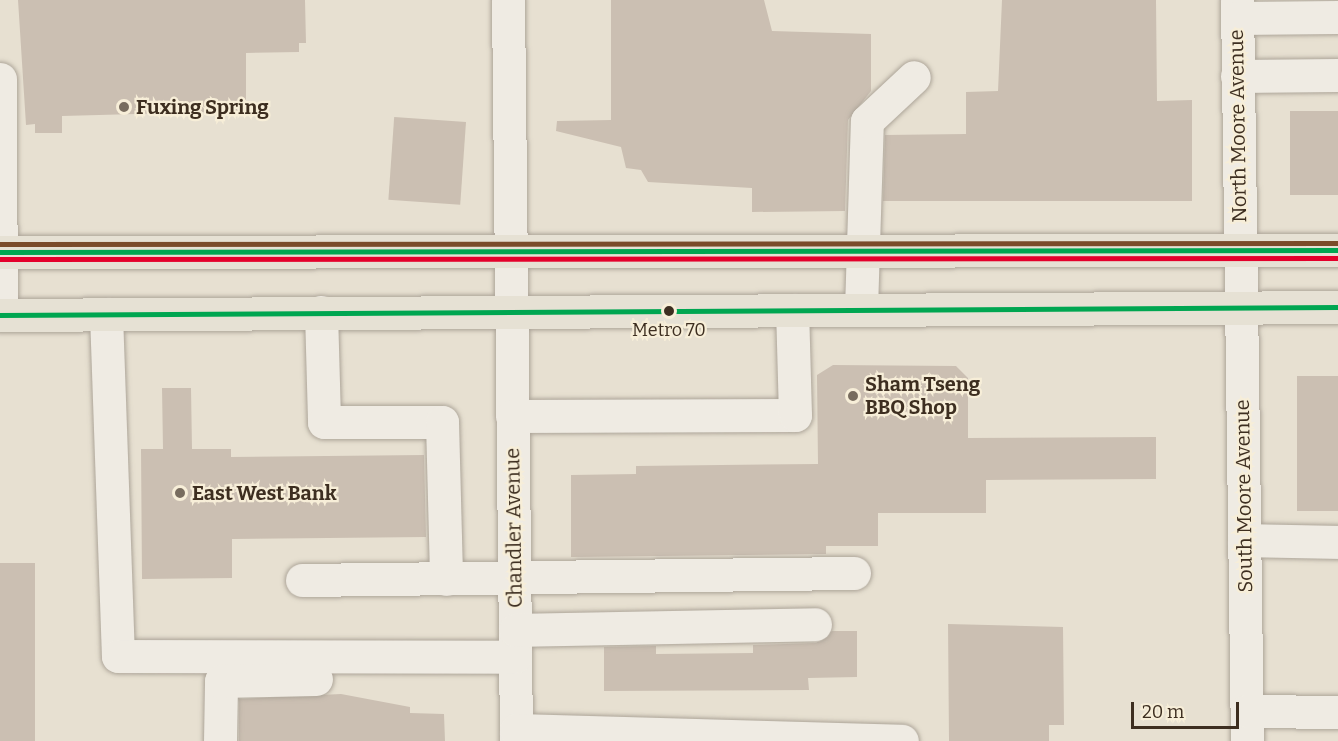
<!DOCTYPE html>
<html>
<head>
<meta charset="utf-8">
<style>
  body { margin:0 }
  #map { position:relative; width:1338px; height:741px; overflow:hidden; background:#e7e0d1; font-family:Bitter,serif }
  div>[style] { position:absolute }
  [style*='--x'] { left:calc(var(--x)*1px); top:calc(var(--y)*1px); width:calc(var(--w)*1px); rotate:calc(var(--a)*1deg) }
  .building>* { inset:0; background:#cbbfb2; transform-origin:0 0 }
  .roads { filter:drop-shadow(0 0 2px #ada599) drop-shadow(0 0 2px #ada599) }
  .minor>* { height:33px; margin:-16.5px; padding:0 16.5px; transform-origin:16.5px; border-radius:16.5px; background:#efebe3 }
  .major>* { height:33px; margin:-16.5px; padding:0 16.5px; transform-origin:16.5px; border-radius:16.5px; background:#e6e1d4 }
  .bus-1>* { height:4.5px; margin:-2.25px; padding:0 2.25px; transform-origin:2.25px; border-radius:2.25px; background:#00a651 }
  .bus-2>* { height:4.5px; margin:-2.25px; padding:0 2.25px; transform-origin:2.25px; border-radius:2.25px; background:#e4002b }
  .bus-3>* { height:4.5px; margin:-2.25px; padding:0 2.25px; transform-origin:2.25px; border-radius:2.25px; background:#7a4b2a }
  .dots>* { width:16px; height:16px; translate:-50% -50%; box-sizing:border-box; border:3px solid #f7eed8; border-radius:50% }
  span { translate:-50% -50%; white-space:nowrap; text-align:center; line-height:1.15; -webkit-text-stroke:4.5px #f7eed8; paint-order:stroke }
  .bus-label { font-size:18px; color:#3d2e20 }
  .poi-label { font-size:20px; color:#3d2e20; font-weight:700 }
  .left { translate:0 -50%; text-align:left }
  .street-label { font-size:20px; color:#3d2e20 }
  .scale { position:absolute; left:1131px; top:702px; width:108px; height:27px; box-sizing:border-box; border:3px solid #3d2e20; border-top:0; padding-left:8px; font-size:18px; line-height:21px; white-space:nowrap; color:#3d2e20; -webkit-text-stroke:4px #f7eed8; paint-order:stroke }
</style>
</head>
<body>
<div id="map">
  <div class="building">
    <div style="clip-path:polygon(18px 0,305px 0,306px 43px,299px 43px,299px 52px,246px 53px,246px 111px,62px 116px,62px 133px,35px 133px,35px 124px,26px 125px)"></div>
    <div style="clip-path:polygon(611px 0,764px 0,772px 31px,871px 34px,871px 91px,848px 120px,845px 211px,752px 212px,752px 188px,648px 182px,641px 170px,626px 168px,621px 147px,556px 131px,557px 121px,611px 120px)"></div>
    <div style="clip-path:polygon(1002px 0,1156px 0,1157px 101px,1192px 100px,1192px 201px,883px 201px,885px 135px,966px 134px,966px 92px,998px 91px)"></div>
    <div style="left:1338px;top:111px;width:84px;height:48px;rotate:90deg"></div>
    <div style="left:466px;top:122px;width:83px;height:72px;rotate:94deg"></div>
    <div style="clip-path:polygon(833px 365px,956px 366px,968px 378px,968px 438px,1156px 437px,1156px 479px,986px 480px,986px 513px,878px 513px,878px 546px,826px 546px,826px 554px,571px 557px,571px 475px,636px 474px,636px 466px,818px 464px,817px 375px)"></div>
    <div style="left:1297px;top:376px;width:41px;height:135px"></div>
    <div style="clip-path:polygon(162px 388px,191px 388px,192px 449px,231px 449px,231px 457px,424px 455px,426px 537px,232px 539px,232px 578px,142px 579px,141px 449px,163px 449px)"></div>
    <div style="left:0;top:563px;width:35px;height:178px"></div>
    <div style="clip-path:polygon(948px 624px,1063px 627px,1064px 725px,1049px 725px,1049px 741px,949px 741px)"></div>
    <div style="clip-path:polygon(832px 631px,857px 631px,857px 677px,808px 678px,809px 690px,604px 691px,604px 647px,656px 646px,656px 654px,753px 653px,753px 645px,816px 643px)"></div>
    <div style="clip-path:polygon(341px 694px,410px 707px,410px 713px,444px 714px,445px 741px,239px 741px,239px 699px)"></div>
  </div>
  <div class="roads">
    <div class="minor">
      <div style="--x:508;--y:0;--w:741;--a:89.38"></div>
      <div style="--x:1237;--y:0;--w:741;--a:89.23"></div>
      <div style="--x:1237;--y:18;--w:101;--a:-0.6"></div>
      <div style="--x:1237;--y:76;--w:101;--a:-0.6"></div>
      <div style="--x:0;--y:79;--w:236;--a:89.8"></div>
      <div style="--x:861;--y:309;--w:188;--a:-88.2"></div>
      <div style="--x:867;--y:121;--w:64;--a:-43.1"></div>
      <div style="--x:321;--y:312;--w:110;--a:88.4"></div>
      <div style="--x:324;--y:422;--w:118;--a:0"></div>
      <div style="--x:442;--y:422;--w:157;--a:88.5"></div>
      <div style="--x:106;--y:314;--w:342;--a:88"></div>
      <div style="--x:118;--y:656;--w:397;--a:0.1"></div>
      <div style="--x:512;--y:416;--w:283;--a:-0.2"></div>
      <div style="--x:795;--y:415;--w:105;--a:-91.6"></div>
      <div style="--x:1244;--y:540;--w:94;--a:1.2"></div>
      <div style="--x:302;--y:580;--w:552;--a:-0.73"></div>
      <div style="--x:515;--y:630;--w:300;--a:-1.1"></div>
      <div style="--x:1247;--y:711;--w:91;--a:0.6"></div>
      <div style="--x:516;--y:730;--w:386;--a:1.6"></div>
      <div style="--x:220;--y:741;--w:60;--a:-89"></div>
      <div style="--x:221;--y:681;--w:95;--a:-1.2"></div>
    </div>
    <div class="major">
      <div style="--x:0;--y:252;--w:1338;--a:-0.09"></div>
      <div style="--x:0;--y:315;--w:1338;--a:-0.34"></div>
    </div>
  </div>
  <div class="bus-1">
    <div style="--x:0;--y:252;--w:1338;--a:-0.09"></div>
    <div style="--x:0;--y:315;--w:1338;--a:-0.34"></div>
  </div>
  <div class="bus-2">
    <div style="--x:0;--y:259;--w:1338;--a:-0.04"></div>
  </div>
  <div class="bus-3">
    <div style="--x:0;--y:244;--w:1338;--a:-0.04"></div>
  </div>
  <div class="dots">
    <div style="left:124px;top:107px;background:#786c5e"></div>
    <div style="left:669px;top:311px;background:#3d2e20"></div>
    <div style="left:853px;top:396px;background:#786c5e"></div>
    <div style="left:180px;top:493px;background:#786c5e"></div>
  </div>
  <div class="bus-label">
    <span style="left:669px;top:330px">Metro 70</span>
  </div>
  <div class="poi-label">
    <span class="left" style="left:136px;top:107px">Fuxing Spring</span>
    <span class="left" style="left:865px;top:396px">Sham Tseng<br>BBQ Shop</span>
    <span class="left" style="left:192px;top:493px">East West Bank</span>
  </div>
  <div class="street-label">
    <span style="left:1238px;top:126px;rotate:-91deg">North Moore Avenue</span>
    <span style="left:1244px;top:496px;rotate:-91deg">South Moore Avenue</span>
    <span style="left:514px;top:528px;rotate:-91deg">Chandler Avenue</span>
  </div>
  <div class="scale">20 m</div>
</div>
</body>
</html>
